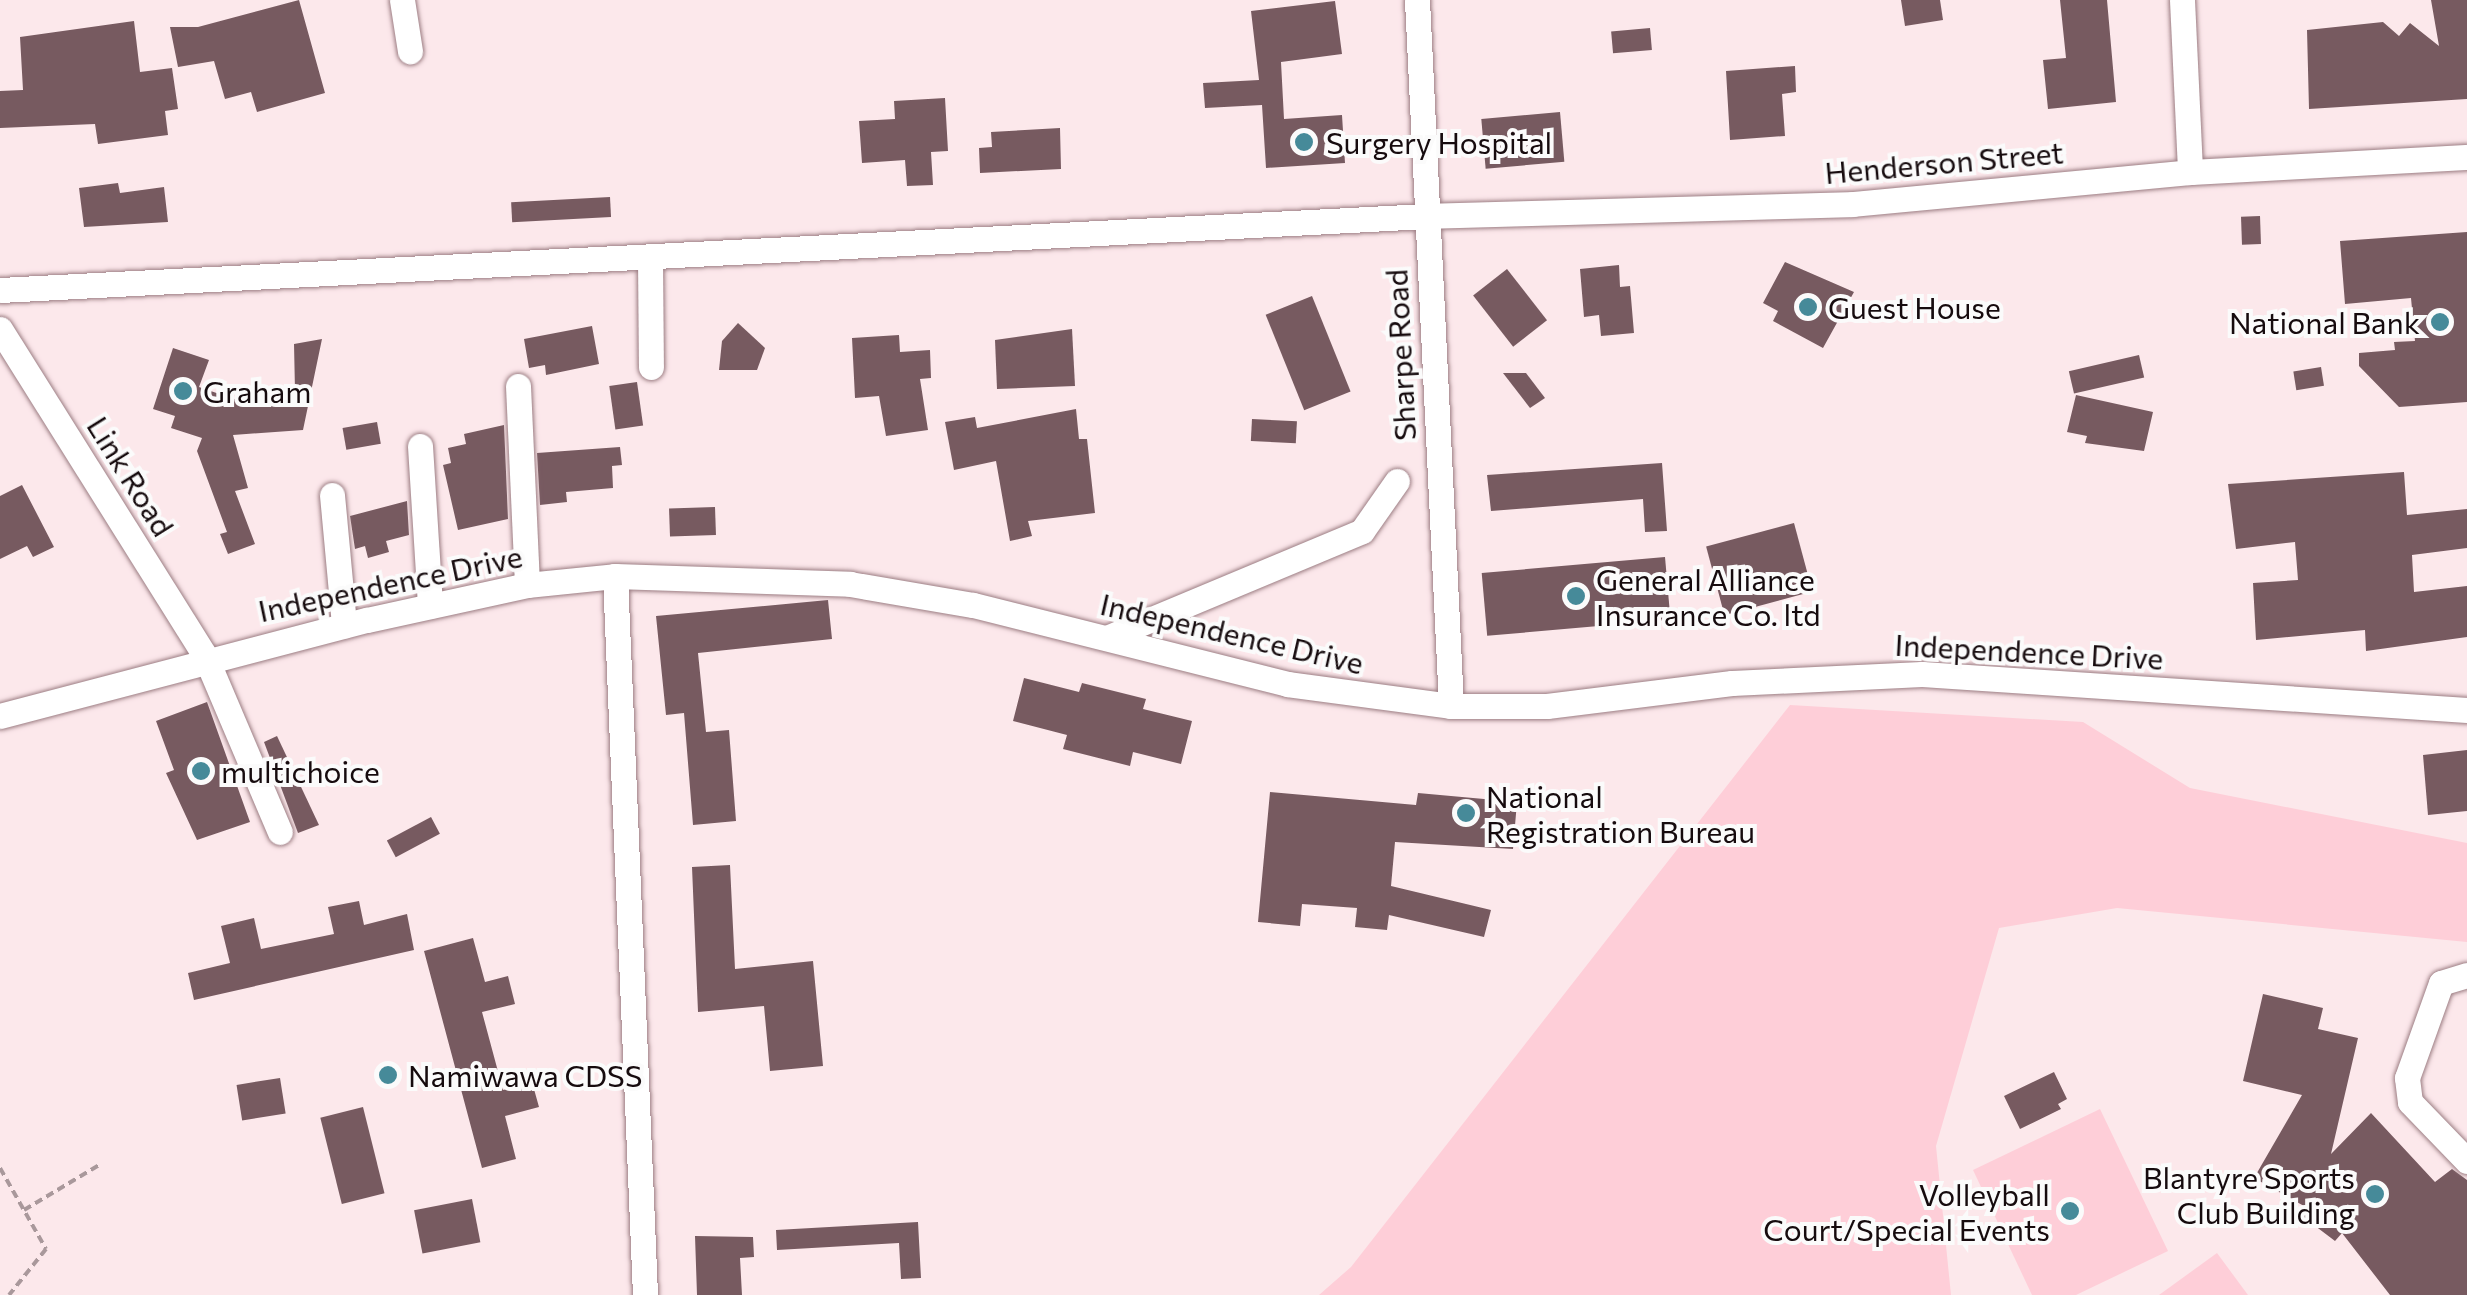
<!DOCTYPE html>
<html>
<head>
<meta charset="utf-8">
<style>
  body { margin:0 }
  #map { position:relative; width:2467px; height:1295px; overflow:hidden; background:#fce8eb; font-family:Commissioner,sans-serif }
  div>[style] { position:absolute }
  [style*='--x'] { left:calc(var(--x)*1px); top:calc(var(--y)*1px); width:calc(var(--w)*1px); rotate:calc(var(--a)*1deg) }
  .green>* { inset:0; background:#feced8 }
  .building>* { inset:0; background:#775a60; transform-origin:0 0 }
  .path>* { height:4px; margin-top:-2px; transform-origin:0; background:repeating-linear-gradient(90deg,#a9989b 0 8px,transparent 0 13px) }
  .roads { filter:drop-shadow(0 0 2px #9c7d83) drop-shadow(0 0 2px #9c7d83) }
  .minor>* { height:25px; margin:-12.5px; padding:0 12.5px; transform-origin:12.5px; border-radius:12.5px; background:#fff }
  .dots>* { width:28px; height:28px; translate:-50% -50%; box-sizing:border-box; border:5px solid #fbfbfb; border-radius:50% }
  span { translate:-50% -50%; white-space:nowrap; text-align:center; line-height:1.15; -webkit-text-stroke:8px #fbfbfb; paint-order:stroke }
  .poi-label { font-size:30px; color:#160b0e }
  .left { translate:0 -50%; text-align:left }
  .right { translate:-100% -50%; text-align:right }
  .street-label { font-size:30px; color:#160b0e }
</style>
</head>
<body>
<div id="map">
  <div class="green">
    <div style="clip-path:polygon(1790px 705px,2083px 722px,2190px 788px,2467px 843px,2467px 942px,2117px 908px,1999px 928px,1936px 1146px,1951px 1295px,1319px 1295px,1351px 1267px)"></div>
    <div style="clip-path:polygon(2100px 1109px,2168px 1251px,2076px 1295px,2032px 1295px,1973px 1170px)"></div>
    <div style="clip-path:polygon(2217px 1253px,2248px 1295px,2159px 1295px)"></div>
  </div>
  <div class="building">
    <div style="clip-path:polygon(299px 0,325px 93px,257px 112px,251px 92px,225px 99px,214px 61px,178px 67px,170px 27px,198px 27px)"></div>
    <div style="clip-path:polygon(1901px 0,1940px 0,1943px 20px,1905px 26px)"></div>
    <div style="clip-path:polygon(2060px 0,2107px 0,2116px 102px,2048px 109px,2043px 60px,2066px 58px)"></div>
    <div style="clip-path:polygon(2431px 0,2467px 0,2467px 99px,2309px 109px,2307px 30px,2383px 22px,2399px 36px,2410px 23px,2439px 46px)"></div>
    <div style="clip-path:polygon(1335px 1px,1342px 54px,1281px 62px,1284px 119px,1342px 115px,1345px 163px,1266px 168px,1262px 105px,1205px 108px,1203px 83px,1259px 80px,1251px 11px)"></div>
    <div style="clip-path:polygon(134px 21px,140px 72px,172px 68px,178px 109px,165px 111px,168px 135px,98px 144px,95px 124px,0 128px,0 91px,23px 90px,20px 37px)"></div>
    <div style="left:1650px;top:28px;width:22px;height:39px;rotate:85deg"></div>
    <div style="clip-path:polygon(1795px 66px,1796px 92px,1782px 94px,1785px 136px,1730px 140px,1726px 71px)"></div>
    <div style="clip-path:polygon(945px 98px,948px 151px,931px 152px,933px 185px,907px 186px,905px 160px,862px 163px,859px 121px,895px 119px,894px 101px)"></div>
    <div style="left:1560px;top:112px;width:50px;height:79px;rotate:85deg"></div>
    <div style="clip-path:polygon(1060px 128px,1061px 169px,980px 173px,979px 148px,992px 147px,991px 132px)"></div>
    <div style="clip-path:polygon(118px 183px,120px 193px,164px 187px,168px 222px,84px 227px,79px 188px)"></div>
    <div style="left:610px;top:197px;width:20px;height:99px;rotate:87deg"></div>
    <div style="left:2260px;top:216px;width:28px;height:19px;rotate:88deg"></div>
    <div style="clip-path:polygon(2467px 232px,2467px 402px,2399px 407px,2359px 366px,2359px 353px,2395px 350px,2394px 342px,2415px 341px,2411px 298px,2345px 304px,2340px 241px)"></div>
    <div style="clip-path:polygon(1785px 262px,1854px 292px,1823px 348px,1773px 321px,1778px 311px,1763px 303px)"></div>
    <div style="clip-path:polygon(1619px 265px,1620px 287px,1630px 286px,1634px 333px,1601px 336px,1599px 315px,1584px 317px,1580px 269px)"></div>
    <div style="left:1507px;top:269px;width:65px;height:43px;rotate:52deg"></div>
    <div style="left:1312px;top:296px;width:103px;height:50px;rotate:68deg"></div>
    <div style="clip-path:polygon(738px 323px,765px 348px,757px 370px,719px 370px,722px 341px)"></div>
    <div style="clip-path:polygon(592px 326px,599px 364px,546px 375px,545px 365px,529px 368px,524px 339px)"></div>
    <div style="clip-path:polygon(1072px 329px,1075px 386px,997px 389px,995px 340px)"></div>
    <div style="clip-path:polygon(899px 335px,900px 352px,930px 350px,931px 378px,920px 379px,928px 430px,886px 436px,879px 396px,855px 398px,852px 338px)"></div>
    <div style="clip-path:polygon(322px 339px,303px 430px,233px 435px,248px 488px,235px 491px,255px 544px,228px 554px,220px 534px,227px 532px,197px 451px,202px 438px,171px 428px,175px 416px,153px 409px,173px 348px,209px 360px,199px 387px,234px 399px,295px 391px,294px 344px)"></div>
    <div style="left:2139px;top:355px;width:23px;height:72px;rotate:77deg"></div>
    <div style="left:2321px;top:367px;width:19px;height:28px;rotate:81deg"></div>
    <div style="clip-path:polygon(1503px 373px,1526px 373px,1545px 398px,1530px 408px)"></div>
    <div style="left:637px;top:382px;width:44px;height:28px;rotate:82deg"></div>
    <div style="clip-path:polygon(2076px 395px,2153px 412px,2144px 451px,2085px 443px,2087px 436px,2067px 432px)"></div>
    <div style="clip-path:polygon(1076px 409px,1079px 439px,1087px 439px,1095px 513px,1028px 521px,1032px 536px,1010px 541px,996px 461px,954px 470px,945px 422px,975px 417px,977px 428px)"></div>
    <div style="left:1252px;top:419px;width:45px;height:22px;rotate:3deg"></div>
    <div style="left:377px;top:422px;width:22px;height:35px;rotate:80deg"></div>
    <div style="clip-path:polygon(504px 425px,508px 519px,458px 530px,443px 465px,451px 463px,448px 448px,466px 444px,464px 434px)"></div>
    <div style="clip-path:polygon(620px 447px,622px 465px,612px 466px,613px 488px,566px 492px,567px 502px,540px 505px,537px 453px)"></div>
    <div style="clip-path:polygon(1662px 463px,1667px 531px,1645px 532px,1643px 499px,1491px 511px,1487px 475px)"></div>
    <div style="clip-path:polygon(2404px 472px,2407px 515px,2467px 509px,2467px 548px,2412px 555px,2414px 592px,2467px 586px,2467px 637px,2366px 651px,2365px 630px,2256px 640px,2253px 583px,2298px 580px,2295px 542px,2236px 549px,2228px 484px)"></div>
    <div style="clip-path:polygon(22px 485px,54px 547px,33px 557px,27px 546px,0 559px,0 496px)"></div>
    <div style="clip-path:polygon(407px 501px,409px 535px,386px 541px,389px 552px,368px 558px,365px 546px,355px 549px,350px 516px)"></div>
    <div style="left:715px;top:507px;width:28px;height:46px;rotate:88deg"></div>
    <div style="left:1794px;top:523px;width:71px;height:91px;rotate:75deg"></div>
    <div style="left:1665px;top:557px;width:63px;height:184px;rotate:85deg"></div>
    <div style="clip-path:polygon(828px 600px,832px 639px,698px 653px,706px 732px,729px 730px,736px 821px,693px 825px,684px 713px,666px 715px,656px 616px)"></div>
    <div style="clip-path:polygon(1024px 678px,1079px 692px,1082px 683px,1146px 699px,1143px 709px,1192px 721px,1181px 764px,1133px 752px,1130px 766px,1063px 749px,1067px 735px,1013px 721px)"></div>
    <div style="clip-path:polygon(207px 702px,250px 822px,197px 840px,166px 773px,174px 770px,156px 721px)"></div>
    <div style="clip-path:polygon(277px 736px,319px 825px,298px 833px,264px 742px)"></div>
    <div style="clip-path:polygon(2467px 750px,2467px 811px,2428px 815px,2423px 755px)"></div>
    <div style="clip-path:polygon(1270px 792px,1416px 805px,1418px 793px,1517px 802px,1513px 849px,1395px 842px,1391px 886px,1491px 910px,1484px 937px,1389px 915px,1387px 930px,1355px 927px,1357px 908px,1302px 904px,1300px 926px,1258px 922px)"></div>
    <div style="left:431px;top:817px;width:19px;height:50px;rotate:62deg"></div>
    <div style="clip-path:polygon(730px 865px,735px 969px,813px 961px,823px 1066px,770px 1071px,764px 1006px,698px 1012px,692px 867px)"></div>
    <div style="clip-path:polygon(359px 901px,364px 925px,407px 914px,414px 950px,194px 1000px,188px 973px,230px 963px,221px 926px,254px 918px,261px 949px,334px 934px,328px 907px)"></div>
    <div style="clip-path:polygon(473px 938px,485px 982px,508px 976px,515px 1004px,482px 1012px,503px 1090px,532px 1082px,539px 1107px,505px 1116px,516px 1159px,482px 1168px,424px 951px)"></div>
    <div style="clip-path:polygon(2263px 994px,2323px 1008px,2318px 1029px,2358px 1038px,2331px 1154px,2371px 1113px,2435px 1182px,2452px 1169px,2467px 1180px,2467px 1295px,2390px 1295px,2342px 1233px,2335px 1241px,2298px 1213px,2304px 1206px,2254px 1178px,2302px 1095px,2243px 1081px)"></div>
    <div style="clip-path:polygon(2054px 1072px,2067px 1099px,2058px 1104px,2061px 1109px,2020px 1129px,2004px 1096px)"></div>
    <div style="left:280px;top:1078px;width:36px;height:44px;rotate:81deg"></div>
    <div style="left:363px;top:1107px;width:89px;height:44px;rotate:76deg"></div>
    <div style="left:472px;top:1199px;width:44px;height:59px;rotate:79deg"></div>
    <div style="clip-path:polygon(918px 1222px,921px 1278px,901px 1279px,899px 1243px,777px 1250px,776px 1230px)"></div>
    <div style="clip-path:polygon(695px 1236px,753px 1237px,754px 1257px,740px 1258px,742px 1295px,697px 1295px)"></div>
  </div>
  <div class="path">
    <div style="--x:0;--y:1168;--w:93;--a:60.4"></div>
    <div style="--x:46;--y:1249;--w:59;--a:128.8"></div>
    <div style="--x:24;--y:1210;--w:90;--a:-30.9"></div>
  </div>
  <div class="roads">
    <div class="minor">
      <div style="--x:402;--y:0;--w:52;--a:81.1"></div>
      <div style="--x:1417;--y:0;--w:707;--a:87.24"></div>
      <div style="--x:2182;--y:0;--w:172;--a:87.3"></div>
      <div style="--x:650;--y:259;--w:108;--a:89.5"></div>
      <div style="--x:0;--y:290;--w:1428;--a:-2.97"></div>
      <div style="--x:1426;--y:216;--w:427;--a:-1.6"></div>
      <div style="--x:1853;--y:204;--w:339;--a:-5.4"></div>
      <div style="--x:2190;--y:172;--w:277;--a:-3.1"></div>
      <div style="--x:0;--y:329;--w:388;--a:57.9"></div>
      <div style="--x:206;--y:658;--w:189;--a:67"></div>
      <div style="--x:518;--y:386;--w:199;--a:87.4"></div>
      <div style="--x:420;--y:446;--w:160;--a:86.4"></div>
      <div style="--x:332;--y:495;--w:131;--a:84.7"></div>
      <div style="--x:615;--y:576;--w:720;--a:87.61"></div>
      <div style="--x:1109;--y:637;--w:274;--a:-22.7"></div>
      <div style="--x:1362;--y:531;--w:61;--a:-55"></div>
      <div style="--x:0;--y:716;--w:379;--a:-14.7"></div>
      <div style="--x:367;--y:620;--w:164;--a:-12.3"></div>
      <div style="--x:527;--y:585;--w:88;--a:-5.8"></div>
      <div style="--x:615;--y:576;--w:235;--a:1.9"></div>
      <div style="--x:850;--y:584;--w:125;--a:9.7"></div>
      <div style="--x:973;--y:605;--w:324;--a:14.1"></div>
      <div style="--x:1287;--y:684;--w:165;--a:7.6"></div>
      <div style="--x:1451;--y:706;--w:96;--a:0"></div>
      <div style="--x:1547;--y:706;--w:186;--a:-7.1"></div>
      <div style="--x:1732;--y:683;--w:190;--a:-2.7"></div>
      <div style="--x:1922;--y:674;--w:546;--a:3.78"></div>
      <div style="--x:2467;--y:975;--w:27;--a:163"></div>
      <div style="--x:2441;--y:983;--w:101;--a:109.7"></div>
      <div style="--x:2407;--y:1078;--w:24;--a:83"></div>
      <div style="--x:2410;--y:1102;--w:82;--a:46"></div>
    </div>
  </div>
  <div class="dots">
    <div style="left:1304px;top:142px;background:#468a99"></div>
    <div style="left:1808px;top:307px;background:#468a99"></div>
    <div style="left:2440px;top:322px;background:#468a99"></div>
    <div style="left:183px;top:391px;background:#468a99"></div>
    <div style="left:1576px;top:596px;background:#468a99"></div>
    <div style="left:201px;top:771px;background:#468a99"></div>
    <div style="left:1466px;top:813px;background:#468a99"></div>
    <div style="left:388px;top:1075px;background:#468a99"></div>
    <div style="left:2375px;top:1194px;background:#468a99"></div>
    <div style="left:2070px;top:1211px;background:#468a99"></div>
  </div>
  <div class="poi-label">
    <span class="left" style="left:1326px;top:142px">Surgery Hospital</span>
    <span class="left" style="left:1828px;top:307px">Guest House</span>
    <span class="right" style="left:2420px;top:322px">National Bank</span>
    <span class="left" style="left:203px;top:391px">Graham</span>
    <span class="left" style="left:1596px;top:596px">General Alliance<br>Insurance Co. ltd</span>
    <span class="left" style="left:221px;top:771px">multichoice</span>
    <span class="left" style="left:1486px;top:813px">National<br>Registration Bureau</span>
    <span class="left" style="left:408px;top:1075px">Namiwawa CDSS</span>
    <span class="right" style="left:2355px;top:1194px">Blantyre Sports<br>Club Building</span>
    <span class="right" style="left:2050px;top:1211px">Volleyball<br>Court/Special Events</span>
  </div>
  <div class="street-label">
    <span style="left:1944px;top:162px;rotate:-5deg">Henderson Street</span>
    <span style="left:1400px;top:355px;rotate:-93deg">Sharpe Road</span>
    <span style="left:131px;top:476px;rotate:58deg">Link Road</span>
    <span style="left:390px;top:583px;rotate:-12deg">Independence Drive</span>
    <span style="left:1232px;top:633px;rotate:13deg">Independence Drive</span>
    <span style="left:2029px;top:651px;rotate:3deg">Independence Drive</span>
  </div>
</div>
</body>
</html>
